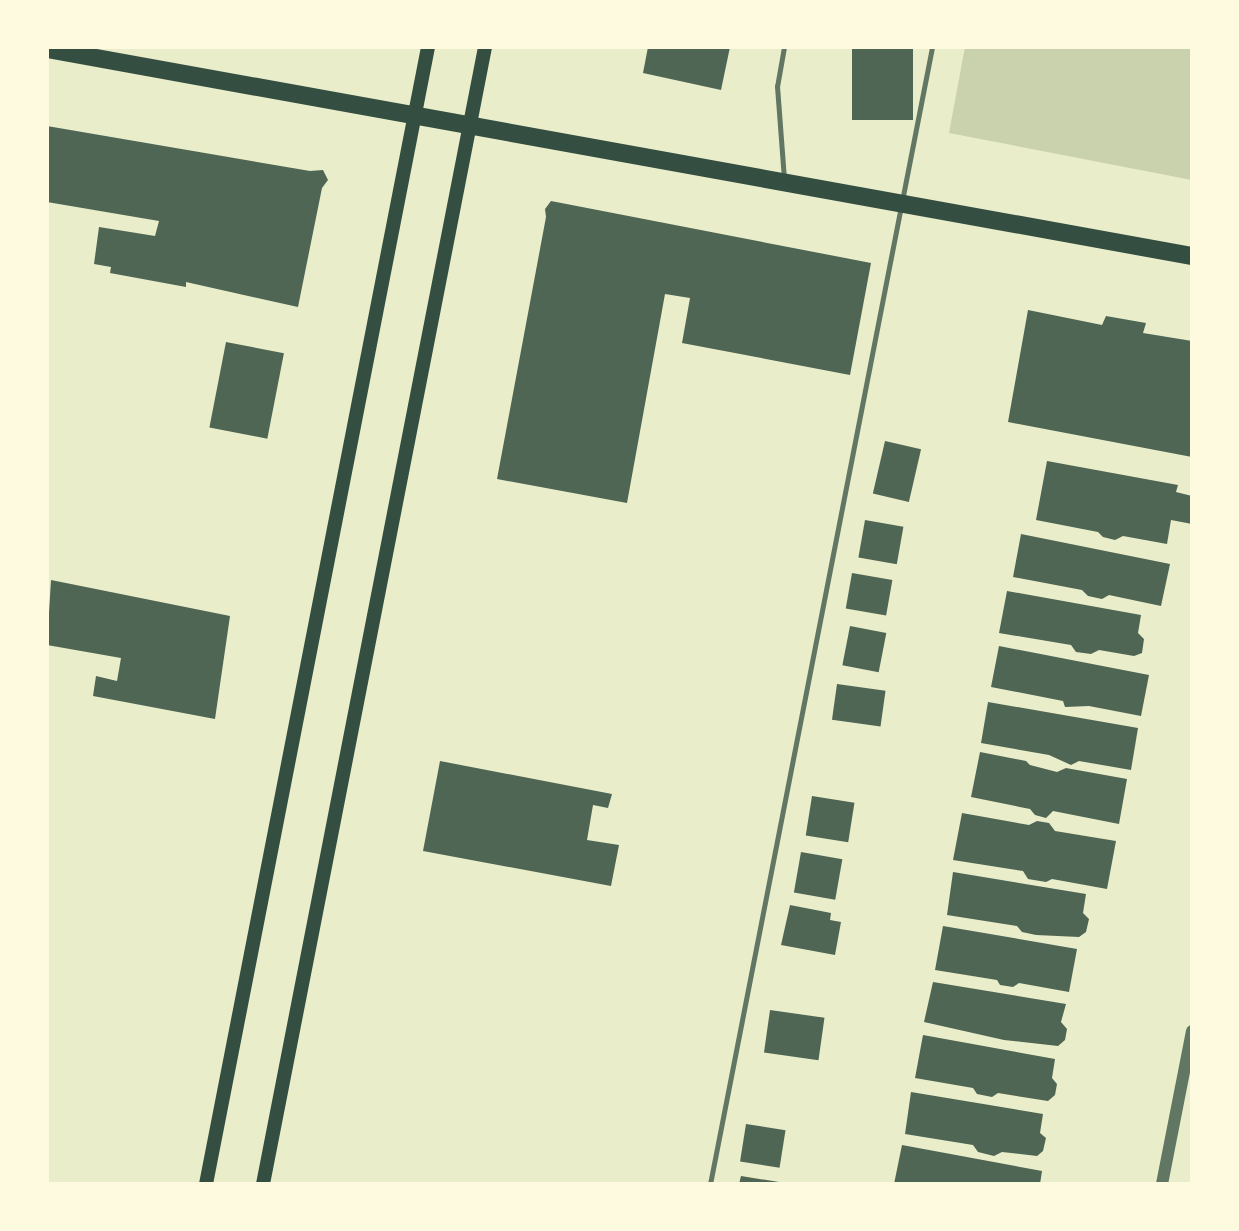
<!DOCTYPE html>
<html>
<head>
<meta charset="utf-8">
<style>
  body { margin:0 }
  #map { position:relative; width:1239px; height:1231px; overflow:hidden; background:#e9edc9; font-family:"PT Sans Narrow",sans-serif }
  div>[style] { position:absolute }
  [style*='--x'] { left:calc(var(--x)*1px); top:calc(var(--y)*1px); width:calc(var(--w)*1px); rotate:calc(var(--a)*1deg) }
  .green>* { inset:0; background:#cad2ad }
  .building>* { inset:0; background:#4f6655; transform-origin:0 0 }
  .service>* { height:5px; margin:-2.5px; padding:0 2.5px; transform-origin:2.5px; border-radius:2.5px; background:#617663 }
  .tertiary>* { height:12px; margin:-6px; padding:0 6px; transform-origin:6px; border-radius:6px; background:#617663 }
  .secondary>* { height:14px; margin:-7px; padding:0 7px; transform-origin:7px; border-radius:7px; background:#344e41 }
  .primary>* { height:18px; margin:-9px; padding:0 9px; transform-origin:9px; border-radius:9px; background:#344e41 }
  span { translate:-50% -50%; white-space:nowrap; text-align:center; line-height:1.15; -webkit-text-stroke:5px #fefae0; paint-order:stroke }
  .frame { position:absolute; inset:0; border:49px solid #fefae0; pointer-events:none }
</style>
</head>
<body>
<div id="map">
  <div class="green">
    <div style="clip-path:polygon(965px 47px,1192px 47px,1192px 180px,949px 133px)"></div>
  </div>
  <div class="building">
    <div style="clip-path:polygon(648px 47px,730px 47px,721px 90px,643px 73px)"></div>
    <div style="left:852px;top:47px;width:61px;height:73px"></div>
    <div style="clip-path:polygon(47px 126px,310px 171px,323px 170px,328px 180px,322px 188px,298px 307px,186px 282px,186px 287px,110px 273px,111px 267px,94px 264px,99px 227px,155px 236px,159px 221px,47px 202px)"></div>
    <div style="clip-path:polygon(551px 201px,871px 263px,850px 375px,682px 343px,690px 298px,665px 294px,627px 503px,497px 479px,546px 217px,545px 209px)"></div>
    <div style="clip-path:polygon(1028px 310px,1102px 325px,1106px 316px,1146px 323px,1143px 333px,1192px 341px,1192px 457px,1008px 422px)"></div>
    <div style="left:226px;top:342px;width:59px;height:87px;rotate:11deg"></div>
    <div style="left:885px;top:441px;width:37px;height:54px;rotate:13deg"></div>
    <div style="clip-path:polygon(1047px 461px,1178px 485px,1176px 492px,1192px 496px,1192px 524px,1171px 520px,1167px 544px,1123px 536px,1115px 540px,1103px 537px,1098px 532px,1036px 520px)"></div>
    <div style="left:865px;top:520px;width:39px;height:38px;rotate:10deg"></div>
    <div style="clip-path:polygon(1021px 534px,1170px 564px,1161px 606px,1109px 595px,1102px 599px,1088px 596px,1082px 590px,1013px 577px)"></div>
    <div style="left:852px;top:573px;width:41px;height:36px;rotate:10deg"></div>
    <div style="clip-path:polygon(51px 580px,230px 616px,215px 719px,93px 696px,96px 676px,117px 681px,121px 658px,47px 645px)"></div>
    <div style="clip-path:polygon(1007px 591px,1141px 615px,1138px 633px,1144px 639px,1142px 653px,1134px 656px,1099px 650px,1091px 654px,1076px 652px,1071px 645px,999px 633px)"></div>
    <div style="left:850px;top:626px;width:37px;height:40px;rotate:11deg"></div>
    <div style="clip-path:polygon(999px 646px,1149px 675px,1141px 716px,1089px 706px,1065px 707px,1063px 701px,991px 687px)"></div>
    <div style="left:837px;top:684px;width:49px;height:36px;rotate:8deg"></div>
    <div style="clip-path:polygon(988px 702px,1138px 728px,1131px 770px,1079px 761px,1071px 765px,1049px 755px,981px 743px)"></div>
    <div style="clip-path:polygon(980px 752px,1026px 761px,1030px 765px,1057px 772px,1066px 768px,1127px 779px,1119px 824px,1053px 811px,1046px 818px,1035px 815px,1030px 809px,971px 797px)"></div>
    <div style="clip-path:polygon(440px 761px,612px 794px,608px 808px,593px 805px,587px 840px,619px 845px,611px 886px,423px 851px)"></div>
    <div style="left:812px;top:796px;width:43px;height:40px;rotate:9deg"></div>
    <div style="clip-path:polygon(962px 813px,1029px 825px,1037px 821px,1049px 823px,1055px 831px,1116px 841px,1107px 889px,1052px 879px,1046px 882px,1028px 879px,1023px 871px,953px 860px)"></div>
    <div style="left:801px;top:852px;width:42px;height:41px;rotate:10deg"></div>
    <div style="clip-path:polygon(953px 872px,1086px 894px,1083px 913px,1089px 919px,1086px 932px,1079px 937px,1036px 935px,1022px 932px,1017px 926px,947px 915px)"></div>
    <div style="clip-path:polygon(790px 905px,831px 913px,830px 920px,841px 922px,835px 955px,781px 945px)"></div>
    <div style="clip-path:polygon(943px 926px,1077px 949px,1069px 992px,1019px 983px,1013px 987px,1000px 985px,997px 980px,935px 970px)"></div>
    <div style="clip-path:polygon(933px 982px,1066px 1004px,1061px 1022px,1067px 1029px,1065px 1040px,1058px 1046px,1004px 1040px,924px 1022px)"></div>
    <div style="left:770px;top:1010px;width:55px;height:43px;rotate:8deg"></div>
    <div style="clip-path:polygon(923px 1035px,1055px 1059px,1052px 1078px,1057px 1084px,1055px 1095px,1048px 1101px,998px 1093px,992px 1097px,977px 1094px,973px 1088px,915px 1078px)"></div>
    <div style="clip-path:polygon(911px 1092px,1043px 1114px,1040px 1133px,1046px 1138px,1043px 1151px,1037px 1156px,1002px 1152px,994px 1156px,978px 1152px,973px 1145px,905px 1134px)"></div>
    <div style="left:746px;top:1124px;width:40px;height:38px;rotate:9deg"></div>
    <div style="clip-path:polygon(902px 1145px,1042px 1171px,1040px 1184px,894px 1184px)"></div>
    <div style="clip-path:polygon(741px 1176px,779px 1182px,779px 1184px,739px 1184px)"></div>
  </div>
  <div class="service">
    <div style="--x:784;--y:47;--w:40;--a:100"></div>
    <div style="--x:777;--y:86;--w:94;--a:85.7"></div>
    <div style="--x:710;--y:1184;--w:1158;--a:-78.95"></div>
  </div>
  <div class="tertiary">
    <div style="--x:1162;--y:1184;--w:156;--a:-78.9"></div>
  </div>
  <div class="secondary">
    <div style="--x:206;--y:1184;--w:1158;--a:-78.95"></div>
    <div style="--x:263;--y:1184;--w:1158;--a:-78.95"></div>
  </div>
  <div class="primary">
    <div style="--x:47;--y:49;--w:1164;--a:10.25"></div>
  </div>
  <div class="frame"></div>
</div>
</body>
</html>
